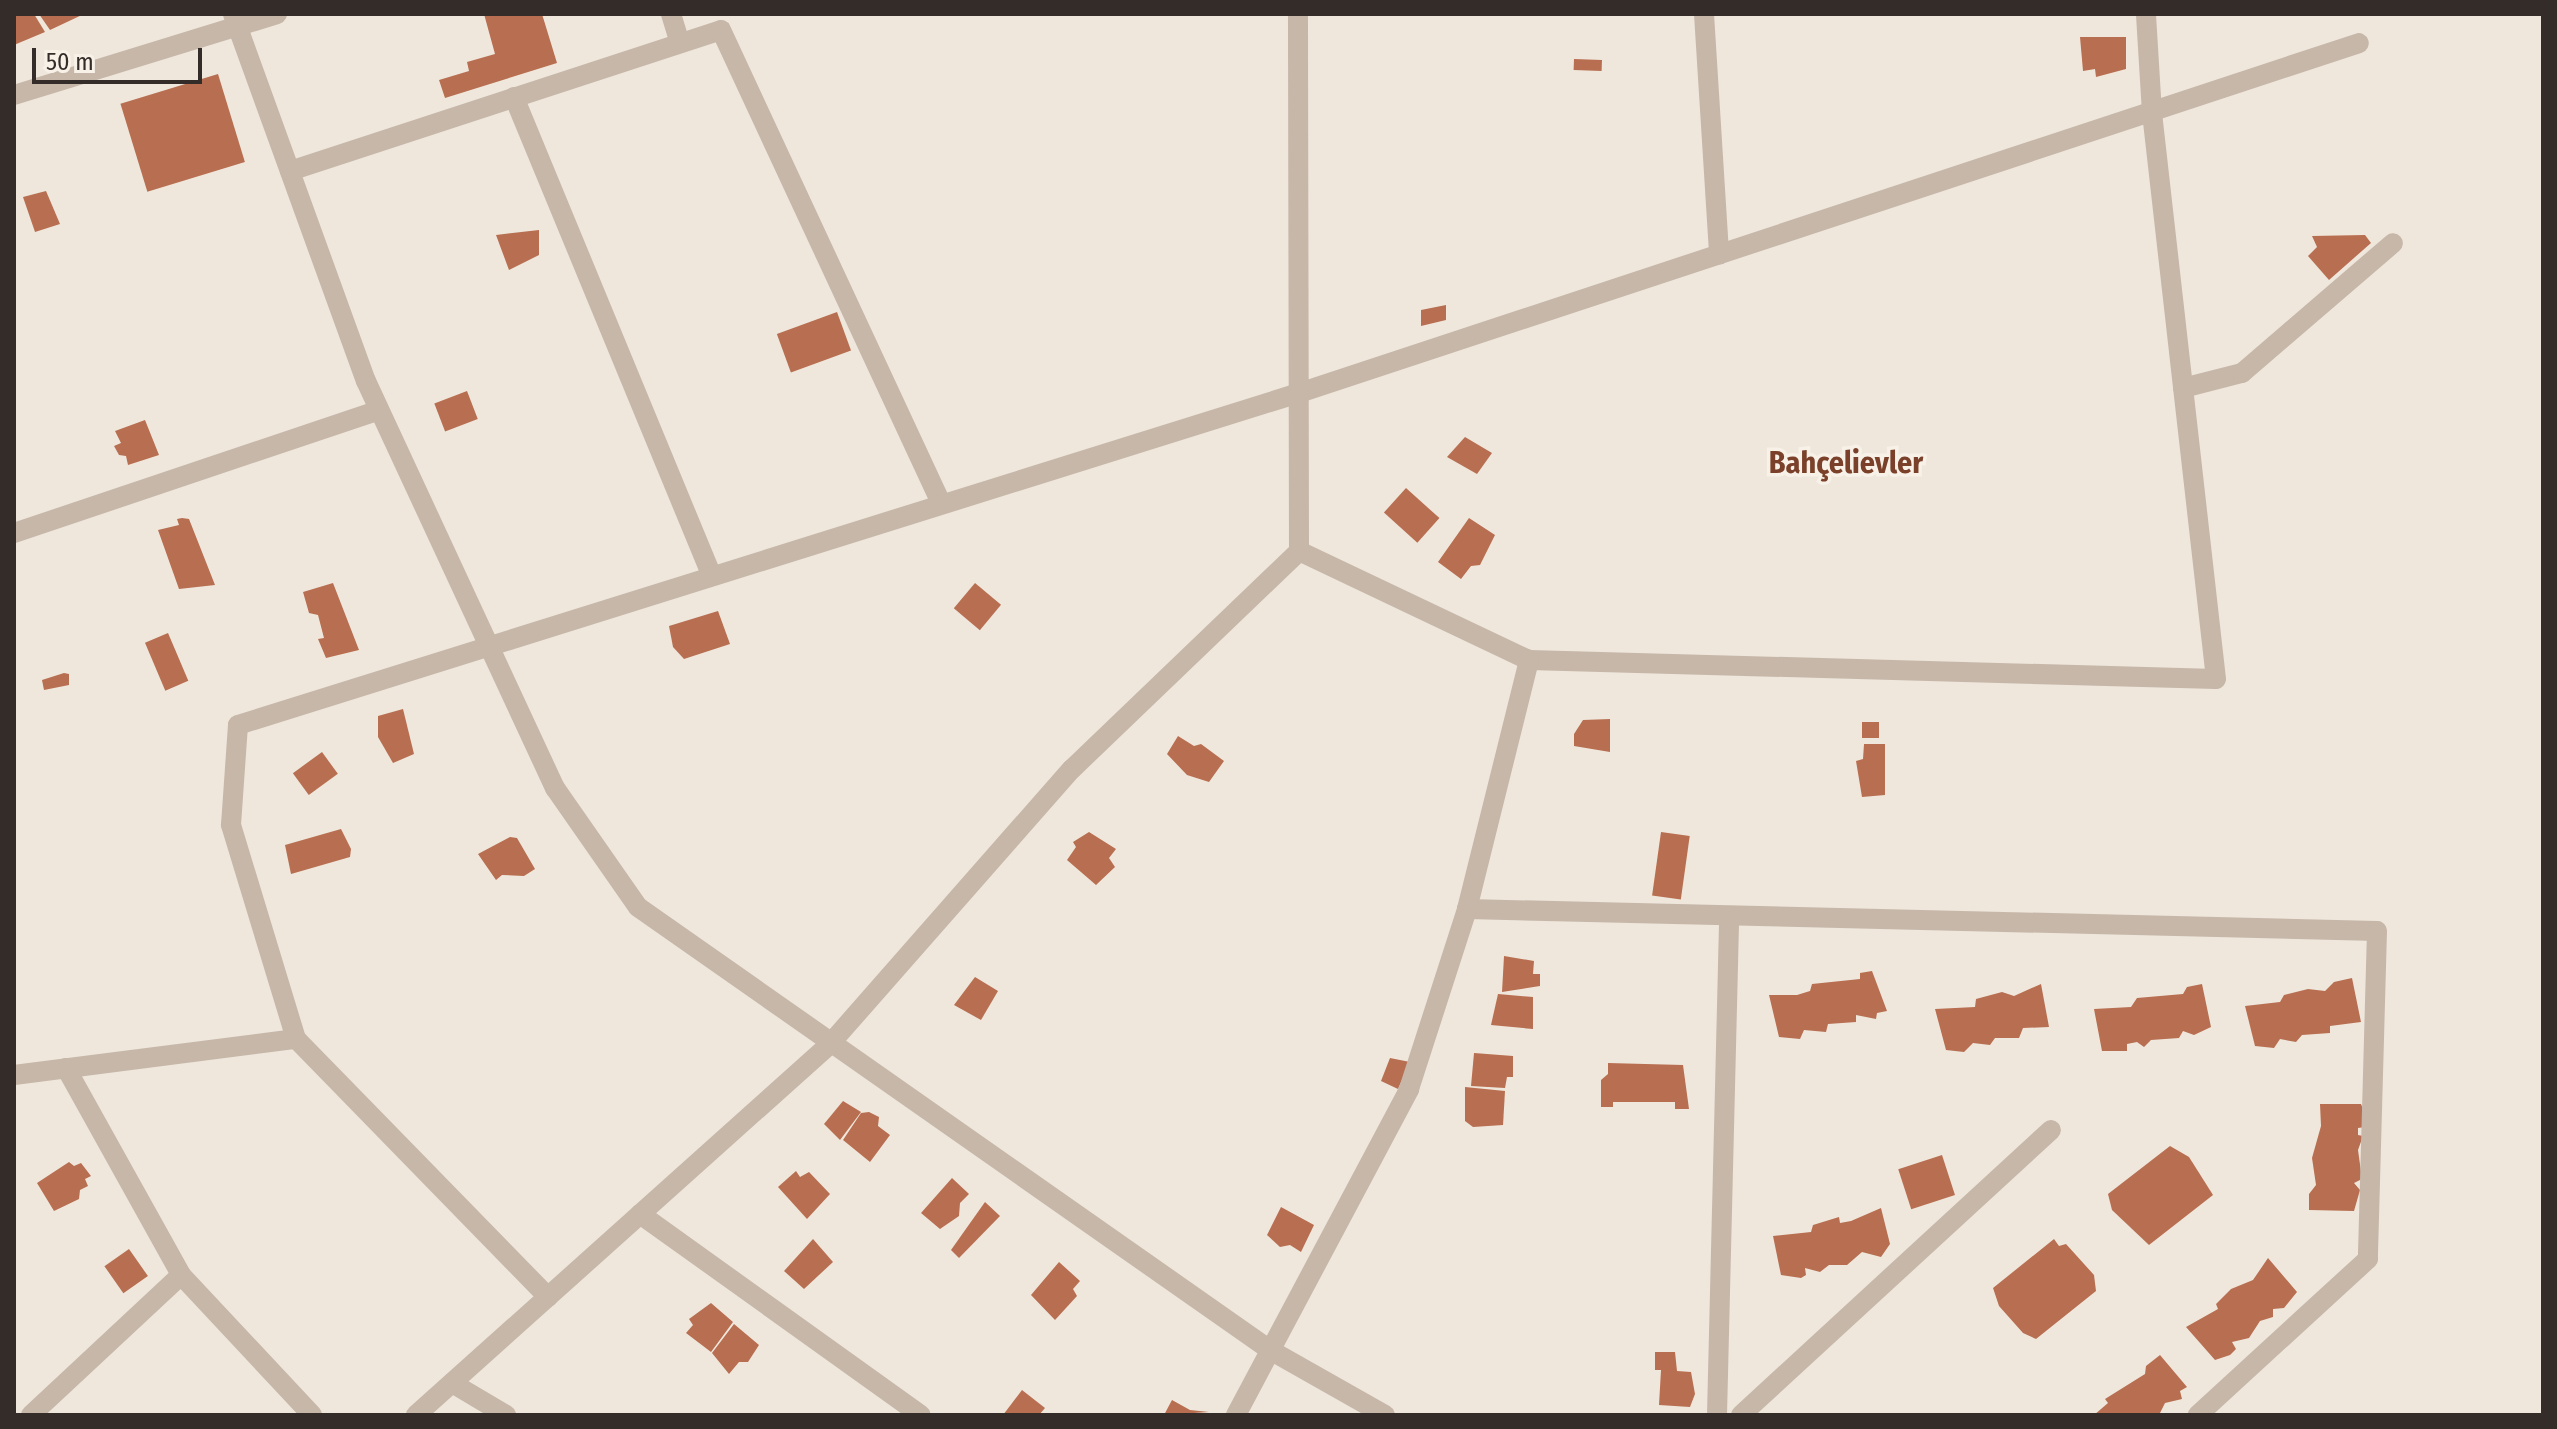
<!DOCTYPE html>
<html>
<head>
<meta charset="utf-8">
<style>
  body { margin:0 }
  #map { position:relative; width:2557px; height:1429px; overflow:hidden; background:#efe7dc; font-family:"Fira Sans Condensed",sans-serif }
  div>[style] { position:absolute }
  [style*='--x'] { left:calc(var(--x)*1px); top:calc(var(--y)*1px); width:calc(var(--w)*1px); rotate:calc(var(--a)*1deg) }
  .building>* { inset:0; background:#b86e50; transform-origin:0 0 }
  .minor>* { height:20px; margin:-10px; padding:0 10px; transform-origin:10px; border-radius:10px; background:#c6b7a9 }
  span { translate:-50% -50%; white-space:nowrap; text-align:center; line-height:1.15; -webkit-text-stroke:7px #f7f1e8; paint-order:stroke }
  .district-label { font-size:30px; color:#7a402a; font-weight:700 }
  .frame { position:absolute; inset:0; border:16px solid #342c28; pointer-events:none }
  .scale { position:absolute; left:32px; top:48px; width:170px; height:36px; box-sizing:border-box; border:4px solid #342c28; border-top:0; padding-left:10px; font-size:24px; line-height:28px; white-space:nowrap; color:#342c28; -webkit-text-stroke:6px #f7f1e8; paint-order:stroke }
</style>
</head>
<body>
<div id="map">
  <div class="building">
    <div style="clip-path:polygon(14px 14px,34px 14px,45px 32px,14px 45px)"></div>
    <div style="clip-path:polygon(39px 14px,84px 14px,50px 30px)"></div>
    <div style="clip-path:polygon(484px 14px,542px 14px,557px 63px,445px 98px,439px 80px,469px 71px,467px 62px,495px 54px)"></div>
    <div style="clip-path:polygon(2080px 37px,2126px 37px,2126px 69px,2096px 77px,2095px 69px,2083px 71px)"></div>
    <div style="left:1574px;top:59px;width:28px;height:11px;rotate:2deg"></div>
    <div style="left:218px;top:74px;width:92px;height:102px;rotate:73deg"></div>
    <div style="clip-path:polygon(46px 191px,60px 224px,35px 232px,23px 197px)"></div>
    <div style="clip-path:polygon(539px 230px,539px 255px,509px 270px,496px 235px)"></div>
    <div style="clip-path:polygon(2365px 235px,2371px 243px,2329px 280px,2308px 256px,2317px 247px,2312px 236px)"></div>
    <div style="clip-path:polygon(1446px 305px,1446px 320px,1421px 326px,1421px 310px)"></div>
    <div style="left:837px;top:312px;width:41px;height:64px;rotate:70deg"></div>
    <div style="left:467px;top:391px;width:30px;height:35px;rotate:69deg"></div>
    <div style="clip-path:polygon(145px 420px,159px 455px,128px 465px,126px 456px,119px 455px,114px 446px,121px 443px,115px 431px)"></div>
    <div style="clip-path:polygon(1465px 437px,1492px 453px,1477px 474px,1447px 457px)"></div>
    <div style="left:1406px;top:488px;width:45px;height:33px;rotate:42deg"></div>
    <div style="clip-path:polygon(182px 518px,189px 519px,215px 585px,179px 589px,158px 530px,179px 525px,177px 519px)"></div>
    <div style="clip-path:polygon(1469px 518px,1495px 535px,1480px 565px,1471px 566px,1461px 579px,1438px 562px)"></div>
    <div style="clip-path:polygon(333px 583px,359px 650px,326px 658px,318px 639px,324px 638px,318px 615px,309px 613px,303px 592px)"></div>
    <div style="left:975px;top:583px;width:34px;height:33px;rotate:40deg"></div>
    <div style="clip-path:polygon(718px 611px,730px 644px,684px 659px,673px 647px,669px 626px)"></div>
    <div style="left:168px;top:633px;width:52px;height:25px;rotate:67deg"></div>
    <div style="clip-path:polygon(64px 673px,69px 674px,69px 685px,44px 690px,42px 680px)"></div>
    <div style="clip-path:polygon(403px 709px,414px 754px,393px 763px,378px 737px,378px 716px)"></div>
    <div style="clip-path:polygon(1610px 719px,1610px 752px,1574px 746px,1574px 734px,1583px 720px)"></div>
    <div style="left:1862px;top:722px;width:17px;height:16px"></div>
    <div style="clip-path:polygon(1178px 736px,1194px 746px,1201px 744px,1224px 761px,1209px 782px,1187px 775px,1167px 754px)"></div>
    <div style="clip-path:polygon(1864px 744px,1885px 744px,1885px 795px,1862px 797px,1856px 761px,1863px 759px)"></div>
    <div style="left:322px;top:752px;width:27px;height:36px;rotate:54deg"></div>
    <div style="clip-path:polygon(341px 829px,351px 849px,350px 857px,291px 874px,285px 845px)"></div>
    <div style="clip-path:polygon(1089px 832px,1116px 849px,1109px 858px,1115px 867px,1096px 885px,1067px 860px,1076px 847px,1073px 842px)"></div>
    <div style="left:1661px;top:832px;width:29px;height:64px;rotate:8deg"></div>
    <div style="clip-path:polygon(510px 837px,517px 838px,535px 869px,524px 876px,502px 875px,496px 880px,478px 854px)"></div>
    <div style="clip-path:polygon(1504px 956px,1534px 961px,1533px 974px,1540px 974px,1540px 986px,1502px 992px)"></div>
    <div style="clip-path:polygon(1872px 971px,1887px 1011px,1877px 1013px,1876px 1019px,1856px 1015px,1856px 1022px,1828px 1024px,1826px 1032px,1804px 1030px,1800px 1039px,1779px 1037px,1769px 995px,1797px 995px,1810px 991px,1812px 984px,1860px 979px,1860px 973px)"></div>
    <div style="clip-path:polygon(975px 977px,998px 991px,981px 1020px,954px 1005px)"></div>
    <div style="clip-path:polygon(2352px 978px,2361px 1022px,2330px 1026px,2330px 1033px,2302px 1035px,2296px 1042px,2280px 1039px,2274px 1048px,2255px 1046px,2245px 1006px,2280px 1002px,2284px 995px,2308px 989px,2325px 991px,2334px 982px)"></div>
    <div style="clip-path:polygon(2041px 984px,2049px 1027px,2023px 1028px,2019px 1038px,1995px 1038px,1990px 1045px,1973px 1043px,1964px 1052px,1946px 1050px,1935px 1009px,1975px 1007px,1976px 999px,2002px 992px,2014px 996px)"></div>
    <div style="clip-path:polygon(2202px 984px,2211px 1027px,2194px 1035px,2183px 1031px,2179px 1038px,2151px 1040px,2144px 1047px,2137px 1042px,2127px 1044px,2127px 1051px,2102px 1051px,2094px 1009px,2131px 1007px,2137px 998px,2183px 994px,2187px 987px)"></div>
    <div style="clip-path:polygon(1498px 994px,1533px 997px,1533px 1029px,1491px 1025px)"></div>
    <div style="clip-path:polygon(1474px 1053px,1513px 1056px,1513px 1077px,1507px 1077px,1505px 1088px,1471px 1086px)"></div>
    <div style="clip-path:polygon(1390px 1058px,1410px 1062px,1398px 1089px,1381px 1081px)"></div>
    <div style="clip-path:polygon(1608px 1063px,1683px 1065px,1689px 1109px,1675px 1109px,1675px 1102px,1613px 1102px,1613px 1107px,1601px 1107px,1601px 1080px,1608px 1074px)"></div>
    <div style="clip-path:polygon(1465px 1087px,1505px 1091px,1503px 1125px,1473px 1127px,1465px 1121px)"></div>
    <div style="clip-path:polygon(843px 1101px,861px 1112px,840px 1140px,824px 1124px)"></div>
    <div style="clip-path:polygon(2320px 1104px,2361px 1104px,2365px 1114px,2365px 1127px,2358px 1128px,2358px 1135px,2363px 1136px,2358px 1150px,2362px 1179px,2354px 1183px,2360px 1190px,2354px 1211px,2309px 1210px,2309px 1194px,2316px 1185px,2312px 1158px,2321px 1126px)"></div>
    <div style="clip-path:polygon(869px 1112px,879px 1117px,878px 1126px,890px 1135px,870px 1162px,843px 1140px,861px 1113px)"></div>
    <div style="clip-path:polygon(2170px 1146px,2189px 1157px,2213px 1195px,2149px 1245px,2112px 1210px,2108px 1194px)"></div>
    <div style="left:1942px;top:1155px;width:42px;height:46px;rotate:72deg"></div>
    <div style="clip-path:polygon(69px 1162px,74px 1166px,81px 1163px,91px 1176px,85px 1179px,88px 1186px,80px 1190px,79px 1199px,54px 1211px,37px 1183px)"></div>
    <div style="clip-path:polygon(796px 1171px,800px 1177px,809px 1172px,830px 1194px,807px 1219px,778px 1187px)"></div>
    <div style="clip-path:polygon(952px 1178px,969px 1194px,960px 1203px,959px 1216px,940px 1229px,921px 1213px)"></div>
    <div style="clip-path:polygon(985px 1202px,1000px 1216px,959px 1258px,951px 1250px)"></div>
    <div style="clip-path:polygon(1281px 1207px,1314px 1225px,1301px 1252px,1290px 1245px,1280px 1247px,1267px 1235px)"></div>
    <div style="clip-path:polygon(1881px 1208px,1890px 1244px,1881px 1257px,1862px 1252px,1847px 1265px,1829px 1265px,1820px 1272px,1805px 1268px,1806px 1275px,1801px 1278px,1781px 1275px,1773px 1236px,1811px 1232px,1813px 1225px,1839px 1217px,1840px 1223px,1851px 1221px)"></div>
    <div style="clip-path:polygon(813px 1239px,833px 1262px,804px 1289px,784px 1271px)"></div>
    <div style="clip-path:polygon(2054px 1239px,2059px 1246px,2066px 1244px,2094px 1275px,2096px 1291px,2036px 1339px,2023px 1333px,1999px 1306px,1993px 1288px)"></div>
    <div style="left:129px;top:1249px;width:33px;height:30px;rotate:55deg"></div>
    <div style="clip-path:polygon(2268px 1258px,2297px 1292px,2284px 1308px,2273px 1309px,2273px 1317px,2260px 1321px,2249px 1338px,2232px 1342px,2236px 1349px,2230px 1355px,2215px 1360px,2186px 1327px,2218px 1309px,2216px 1304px,2231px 1289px,2253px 1280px)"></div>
    <div style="clip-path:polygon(1059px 1262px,1080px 1281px,1073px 1289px,1077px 1296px,1055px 1320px,1031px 1295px)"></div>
    <div style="clip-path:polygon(711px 1303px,733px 1322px,711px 1352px,686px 1333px,693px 1325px,689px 1319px)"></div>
    <div style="clip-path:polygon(734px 1324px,759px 1345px,748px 1362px,739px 1362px,729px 1374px,712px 1353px)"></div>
    <div style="clip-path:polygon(1655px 1352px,1675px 1352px,1677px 1371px,1691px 1372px,1695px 1394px,1690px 1407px,1659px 1405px,1661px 1370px,1655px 1370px)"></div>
    <div style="clip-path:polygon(2160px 1355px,2187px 1387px,2180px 1391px,2182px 1399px,2165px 1403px,2159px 1415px,2094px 1415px,2108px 1403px,2105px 1399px,2145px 1374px,2146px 1366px)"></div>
    <div style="clip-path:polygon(1022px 1390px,1045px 1408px,1039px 1415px,1003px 1415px)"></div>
    <div style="clip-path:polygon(1172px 1400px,1190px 1410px,1209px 1412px,1164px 1415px)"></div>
  </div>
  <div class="minor">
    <div style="--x:233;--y:14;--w:390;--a:70.1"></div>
    <div style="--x:366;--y:381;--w:449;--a:65.1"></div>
    <div style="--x:555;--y:788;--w:145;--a:55.1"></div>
    <div style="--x:638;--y:907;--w:772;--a:35.03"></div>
    <div style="--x:1270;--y:1350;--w:132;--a:29.5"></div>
    <div style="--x:671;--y:14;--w:30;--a:73"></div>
    <div style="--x:1704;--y:14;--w:241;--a:86.4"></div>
    <div style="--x:14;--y:95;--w:275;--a:-17.1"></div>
    <div style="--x:514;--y:97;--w:516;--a:67.56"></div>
    <div style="--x:290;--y:171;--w:453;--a:-18.1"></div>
    <div style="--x:721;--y:30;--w:522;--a:65.06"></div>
    <div style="--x:2183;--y:388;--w:61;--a:-14.3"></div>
    <div style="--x:2242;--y:373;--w:199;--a:-40.7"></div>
    <div style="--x:14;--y:533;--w:385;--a:-18.6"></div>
    <div style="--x:1299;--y:551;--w:255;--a:25.4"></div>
    <div style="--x:1529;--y:660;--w:687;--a:1.58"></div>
    <div style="--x:2216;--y:679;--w:570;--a:-96.45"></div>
    <div style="--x:2152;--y:113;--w:99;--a:-93.5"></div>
    <div style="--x:1467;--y:909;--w:910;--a:1.38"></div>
    <div style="--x:2377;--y:931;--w:328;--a:91.6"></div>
    <div style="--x:2368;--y:1259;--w:231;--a:137.5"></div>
    <div style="--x:66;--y:1068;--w:237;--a:60.9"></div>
    <div style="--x:181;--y:1275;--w:192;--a:46.9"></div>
    <div style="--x:14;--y:1075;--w:284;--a:-7.3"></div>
    <div style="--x:640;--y:1214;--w:345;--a:35.6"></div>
    <div style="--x:548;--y:1297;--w:361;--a:-134.3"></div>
    <div style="--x:296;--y:1039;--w:224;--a:-106.9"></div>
    <div style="--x:231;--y:825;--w:100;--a:-86"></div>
    <div style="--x:238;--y:725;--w:1112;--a:-17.38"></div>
    <div style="--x:1299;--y:393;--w:1116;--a:-18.27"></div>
    <div style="--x:452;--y:1383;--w:63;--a:30.7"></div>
    <div style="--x:31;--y:1415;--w:205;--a:-43"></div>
    <div style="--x:416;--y:1415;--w:556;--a:-41.86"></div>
    <div style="--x:830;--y:1044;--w:366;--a:-48.7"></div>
    <div style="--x:1072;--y:769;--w:315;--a:-43.8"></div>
    <div style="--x:1299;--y:551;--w:537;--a:-90.11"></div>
    <div style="--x:1236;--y:1415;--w:369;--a:-62"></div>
    <div style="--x:1409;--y:1089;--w:189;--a:-72.1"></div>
    <div style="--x:1467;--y:909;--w:257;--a:-76"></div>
    <div style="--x:1717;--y:1415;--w:499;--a:-88.6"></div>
    <div style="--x:1741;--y:1415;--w:421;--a:-42.6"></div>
  </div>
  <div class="district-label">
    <span style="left:1846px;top:463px">Bahçelievler</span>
  </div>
  <div class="frame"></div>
  <div class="scale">50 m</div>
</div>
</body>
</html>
